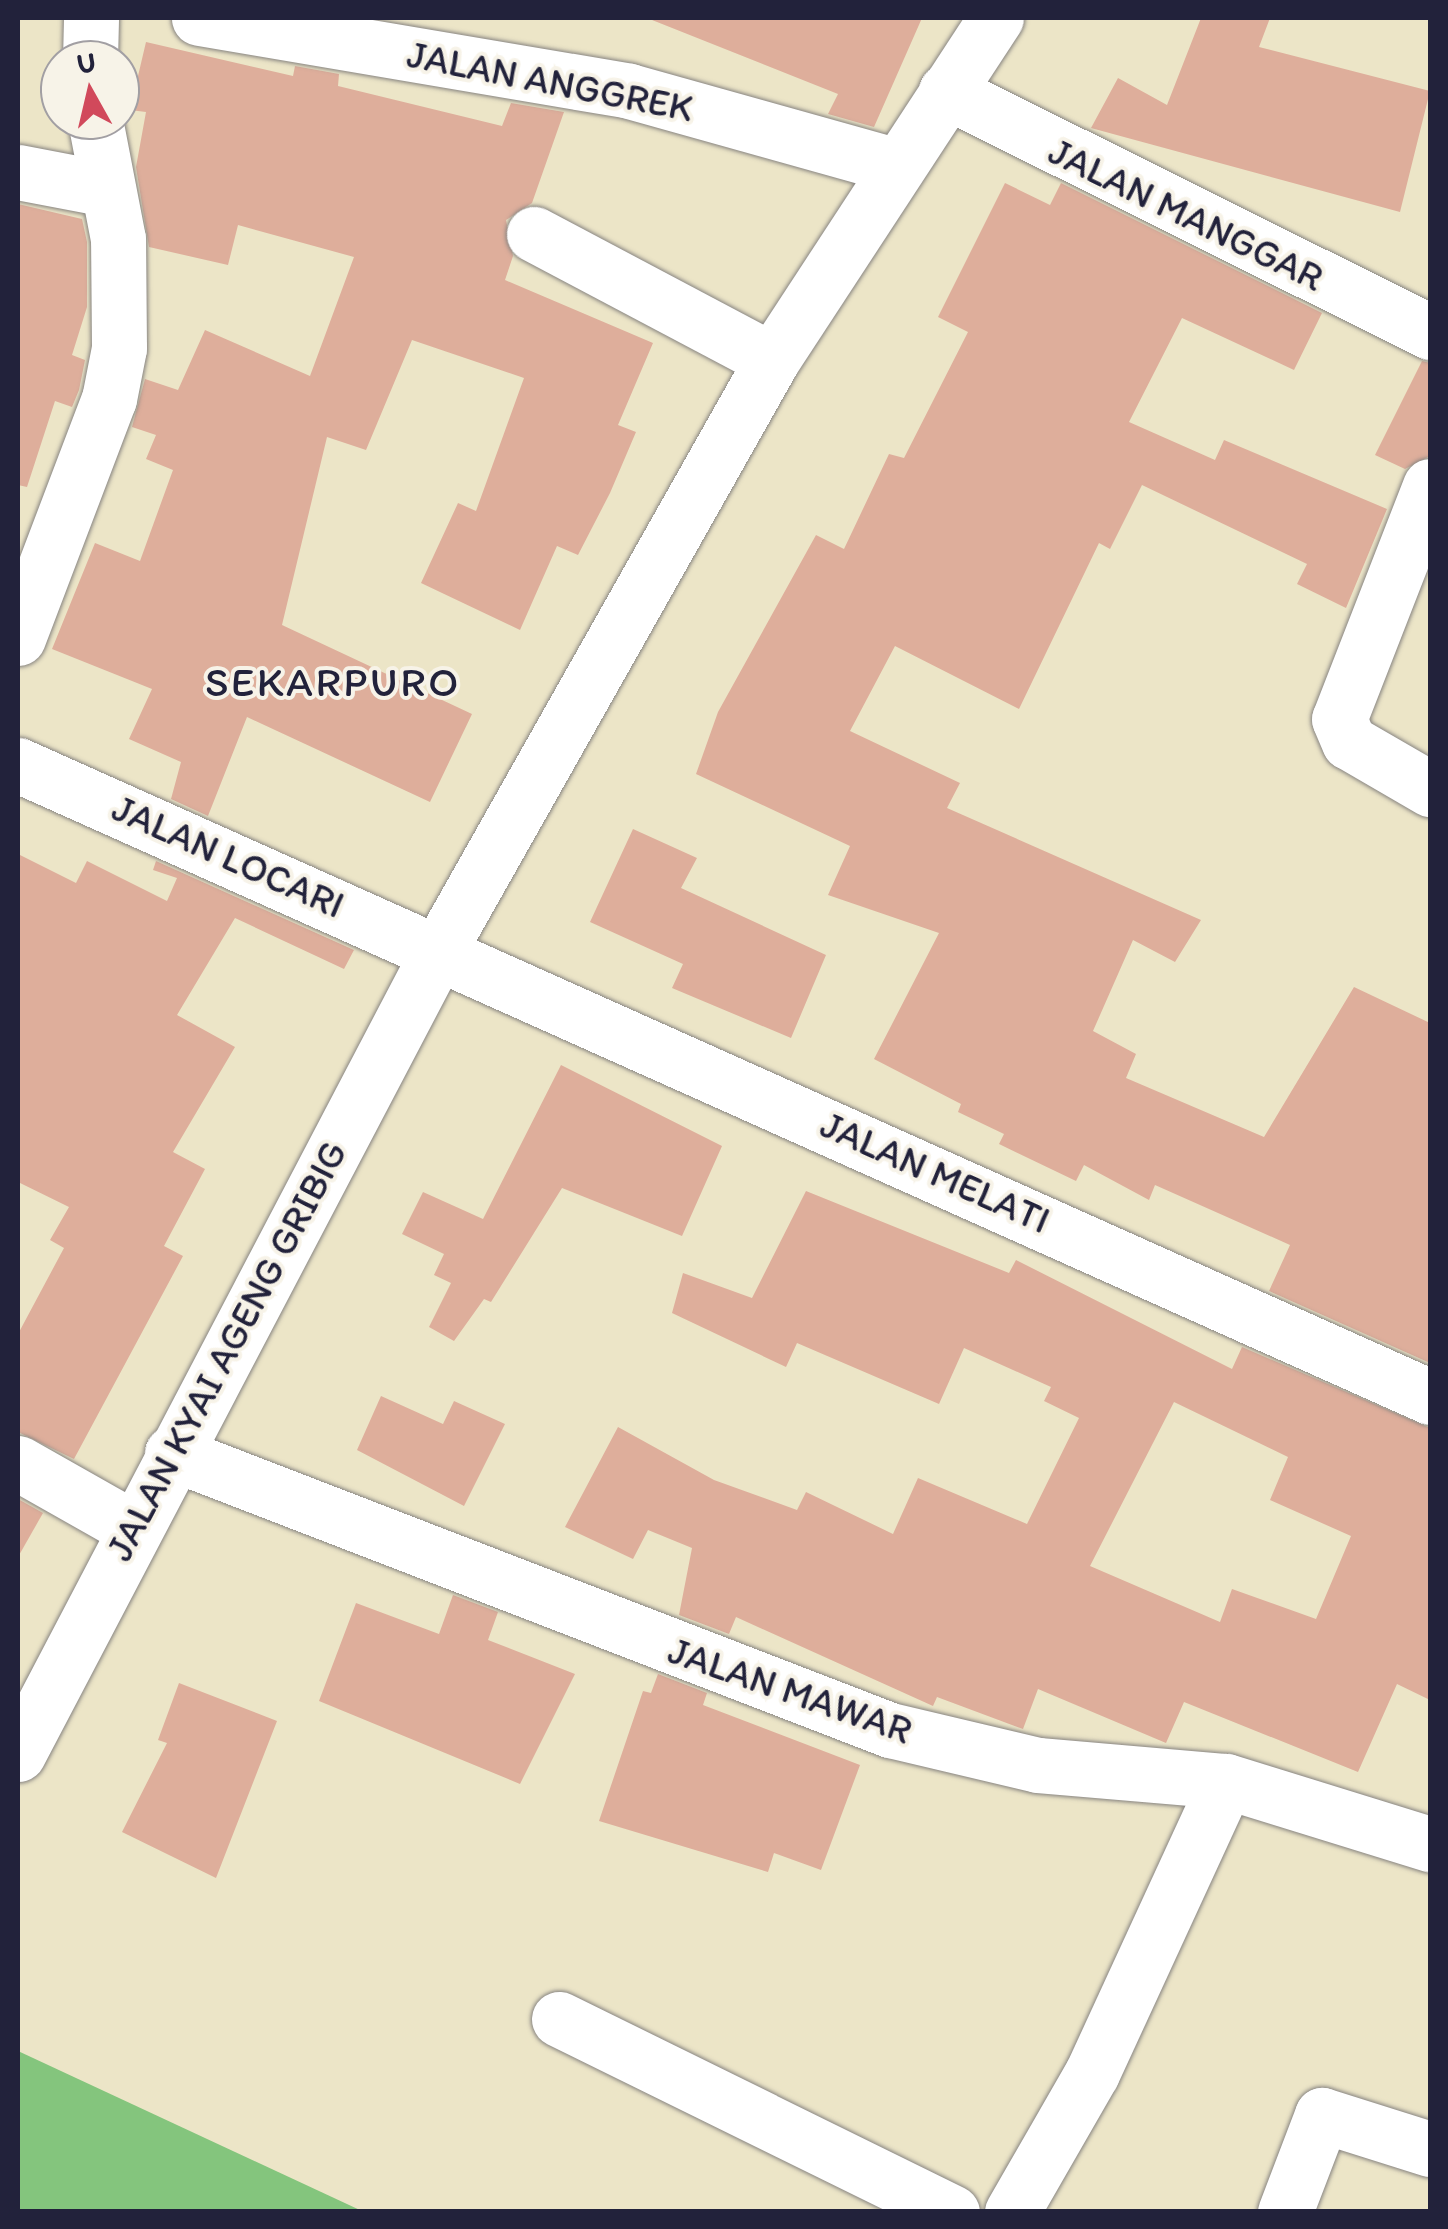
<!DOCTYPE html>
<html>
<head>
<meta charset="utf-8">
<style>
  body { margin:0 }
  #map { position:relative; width:1448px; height:2229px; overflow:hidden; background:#ece5c7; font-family:Itim,sans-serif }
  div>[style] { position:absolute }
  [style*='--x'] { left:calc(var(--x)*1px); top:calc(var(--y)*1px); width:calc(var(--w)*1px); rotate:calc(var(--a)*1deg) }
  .green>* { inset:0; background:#84c57d }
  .building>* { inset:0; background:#deae9b }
  .roads { filter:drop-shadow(0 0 2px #878481) drop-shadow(0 0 2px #878481) }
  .minor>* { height:55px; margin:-27.5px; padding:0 27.5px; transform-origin:27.5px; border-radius:27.5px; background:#fff }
  .major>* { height:55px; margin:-27.5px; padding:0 27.5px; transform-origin:27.5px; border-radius:27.5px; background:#fff }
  span { translate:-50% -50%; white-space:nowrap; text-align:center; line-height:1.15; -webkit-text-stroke:8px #f7f3e8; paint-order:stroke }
  .street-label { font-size:38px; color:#22223b }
  .quarter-label { font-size:42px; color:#22223b; letter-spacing:2.5px }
  .frame { position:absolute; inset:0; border:20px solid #22223b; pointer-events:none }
  .north { position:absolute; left:40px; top:40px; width:100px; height:100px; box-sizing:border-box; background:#f7f3e8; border:2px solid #a29fa3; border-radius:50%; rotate:352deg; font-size:28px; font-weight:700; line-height:40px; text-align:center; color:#22223b }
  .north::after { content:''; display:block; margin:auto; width:35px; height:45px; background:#d1495b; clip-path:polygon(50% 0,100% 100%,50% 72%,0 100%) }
</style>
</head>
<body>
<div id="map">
  <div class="green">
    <div style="clip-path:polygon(18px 2051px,362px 2211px,18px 2211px)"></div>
  </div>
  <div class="building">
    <div style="clip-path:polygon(647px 18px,922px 18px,874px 127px,828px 114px,838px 94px)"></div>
    <div style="clip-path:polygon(1201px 18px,1270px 18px,1259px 47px,1430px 91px,1400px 212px,1091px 128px,1118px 78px,1167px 105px)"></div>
    <div style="clip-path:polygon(146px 42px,293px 76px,295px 66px,339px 74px,338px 86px,502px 126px,511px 103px,564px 112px,532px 203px,506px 220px,513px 256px,505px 280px,653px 343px,618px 425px,636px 432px,610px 493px,578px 555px,557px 546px,520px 630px,421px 583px,458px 503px,476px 511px,524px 378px,412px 340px,366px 450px,327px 437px,282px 625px,472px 714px,430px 802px,247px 717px,208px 816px,171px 799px,181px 762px,129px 739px,152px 689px,52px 649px,95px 543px,140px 561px,173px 470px,146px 459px,156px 435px,132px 427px,145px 379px,178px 390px,205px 330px,310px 376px,354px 257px,238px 225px,228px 265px,149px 247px,136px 167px,146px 112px,130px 110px)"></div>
    <div style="clip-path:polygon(1005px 183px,1050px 205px,1061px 183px,1322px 313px,1294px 370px,1182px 318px,1129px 422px,1215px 460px,1224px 440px,1387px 509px,1346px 608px,1297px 584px,1307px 564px,1142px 485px,1110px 549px,1099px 543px,1019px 709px,895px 646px,850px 731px,960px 783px,947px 808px,1201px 920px,1175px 962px,1133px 940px,1093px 1031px,1136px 1054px,1126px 1078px,1264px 1137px,1354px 987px,1430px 1023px,1430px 1363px,1269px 1291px,1290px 1245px,1155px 1185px,1149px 1200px,1084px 1165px,1076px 1181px,999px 1144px,1004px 1134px,958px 1112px,961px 1104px,874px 1059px,939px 933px,828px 895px,850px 846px,696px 774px,718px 712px,816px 535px,844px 549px,889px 454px,904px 458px,968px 332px,938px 317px)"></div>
    <div style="clip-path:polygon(18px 204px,82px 219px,87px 242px,87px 307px,72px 355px,85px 360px,79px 390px,72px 407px,55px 401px,27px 487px,18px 485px)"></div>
    <div style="clip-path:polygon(1422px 361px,1430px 363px,1430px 456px,1405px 469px,1375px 455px)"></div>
    <div style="clip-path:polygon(633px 829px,697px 858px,681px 888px,826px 955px,791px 1038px,672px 988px,683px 964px,590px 922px)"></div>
    <div style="clip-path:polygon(18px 854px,76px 883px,87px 861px,167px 901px,177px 878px,153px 870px,156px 861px,354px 950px,344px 969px,235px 918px,177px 1015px,235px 1047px,173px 1152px,205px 1169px,164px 1246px,183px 1256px,74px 1459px,18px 1432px,18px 1334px,64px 1248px,50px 1240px,69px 1207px,18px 1182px)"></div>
    <div style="clip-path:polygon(561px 1065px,722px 1146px,682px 1236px,562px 1188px,491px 1302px,484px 1299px,454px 1341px,429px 1327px,451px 1283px,434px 1275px,444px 1254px,402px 1234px,423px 1192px,483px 1219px)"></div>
    <div style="clip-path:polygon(evenodd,806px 1191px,1009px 1273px,1016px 1260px,1232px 1369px,1242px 1347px,1430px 1428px,1430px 1700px,1397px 1684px,1358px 1772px,1184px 1702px,1166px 1743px,1038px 1689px,1023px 1729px,937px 1697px,933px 1706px,736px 1617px,729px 1634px,679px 1615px,692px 1548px,648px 1530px,633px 1559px,565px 1527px,618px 1427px,714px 1480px,797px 1510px,806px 1492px,893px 1534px,918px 1478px,1027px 1524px,1079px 1418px,1044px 1401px,1051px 1387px,964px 1348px,939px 1404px,797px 1343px,786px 1367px,672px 1313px,683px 1273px,752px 1298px,806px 1191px,1174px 1402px,1288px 1457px,1270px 1500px,1351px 1536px,1316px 1619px,1232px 1589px,1220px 1622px,1090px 1566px,1174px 1402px)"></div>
    <div style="clip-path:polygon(381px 1396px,443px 1424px,454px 1401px,505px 1424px,464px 1506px,357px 1450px)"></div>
    <div style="clip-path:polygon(18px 1499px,43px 1513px,18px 1557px)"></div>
    <div style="clip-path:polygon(453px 1595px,498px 1612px,488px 1640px,575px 1674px,520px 1784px,319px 1701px,356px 1603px,439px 1634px)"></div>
    <div style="clip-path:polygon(658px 1674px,707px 1693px,703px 1705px,860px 1765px,821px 1870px,774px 1853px,768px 1872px,599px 1821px,643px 1691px,651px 1693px)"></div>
    <div style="clip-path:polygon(179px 1683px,277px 1721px,216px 1878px,122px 1832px,167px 1743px,158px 1740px)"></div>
  </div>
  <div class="roads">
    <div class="minor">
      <div style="--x:199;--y:18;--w:436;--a:9.6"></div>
      <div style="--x:629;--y:91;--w:278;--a:15.6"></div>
      <div style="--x:90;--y:60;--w:42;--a:-88.6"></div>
      <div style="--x:946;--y:91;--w:541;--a:26.47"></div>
      <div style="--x:18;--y:172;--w:91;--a:10.8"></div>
      <div style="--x:534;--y:234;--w:269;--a:27.9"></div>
      <div style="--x:1430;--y:486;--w:250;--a:111.3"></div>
      <div style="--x:1339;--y:719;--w:25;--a:67"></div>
      <div style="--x:1349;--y:742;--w:94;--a:30.1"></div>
      <div style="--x:18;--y:638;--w:256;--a:-69.2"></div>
      <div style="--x:109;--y:399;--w:52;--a:-78.9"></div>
      <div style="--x:119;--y:348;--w:109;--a:-90.5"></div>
      <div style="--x:118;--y:239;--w:121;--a:-100.9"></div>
      <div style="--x:18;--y:765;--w:1547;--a:24.11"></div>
      <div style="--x:172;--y:1453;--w:770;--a:21.1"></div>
      <div style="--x:890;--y:1730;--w:152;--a:13.3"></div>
      <div style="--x:1038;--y:1765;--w:189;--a:4.9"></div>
      <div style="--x:1226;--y:1781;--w:214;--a:17.2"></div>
      <div style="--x:18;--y:1463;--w:132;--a:29.5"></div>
      <div style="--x:559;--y:2019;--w:438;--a:26.2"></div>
      <div style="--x:1012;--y:2212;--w:160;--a:-60.1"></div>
      <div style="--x:1092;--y:2073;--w:321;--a:-65.3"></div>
      <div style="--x:1285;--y:2212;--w:104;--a:-69.1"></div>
      <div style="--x:1322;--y:2115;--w:113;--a:17.5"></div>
    </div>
    <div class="major">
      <div style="--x:18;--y:1754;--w:908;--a:-62.36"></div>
      <div style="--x:439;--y:950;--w:677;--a:-60.56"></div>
      <div style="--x:772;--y:360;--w:409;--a:-56.8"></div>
    </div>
  </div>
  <div class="street-label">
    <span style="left:550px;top:82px;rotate:11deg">JALAN ANGGREK</span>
    <span style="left:1186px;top:215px;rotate:26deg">JALAN MANGGAR</span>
    <span style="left:228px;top:857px;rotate:24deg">JALAN LOCARI</span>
    <span style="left:935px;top:1173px;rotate:24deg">JALAN MELATI</span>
    <span style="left:227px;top:1351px;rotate:-62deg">JALAN KYAI AGENG GRIBIG</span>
    <span style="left:790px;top:1691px;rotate:19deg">JALAN MAWAR</span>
  </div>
  <div class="quarter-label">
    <span style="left:333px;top:682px">SEKARPURO</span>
  </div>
  <div class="frame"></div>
  <div class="north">U</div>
</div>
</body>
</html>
